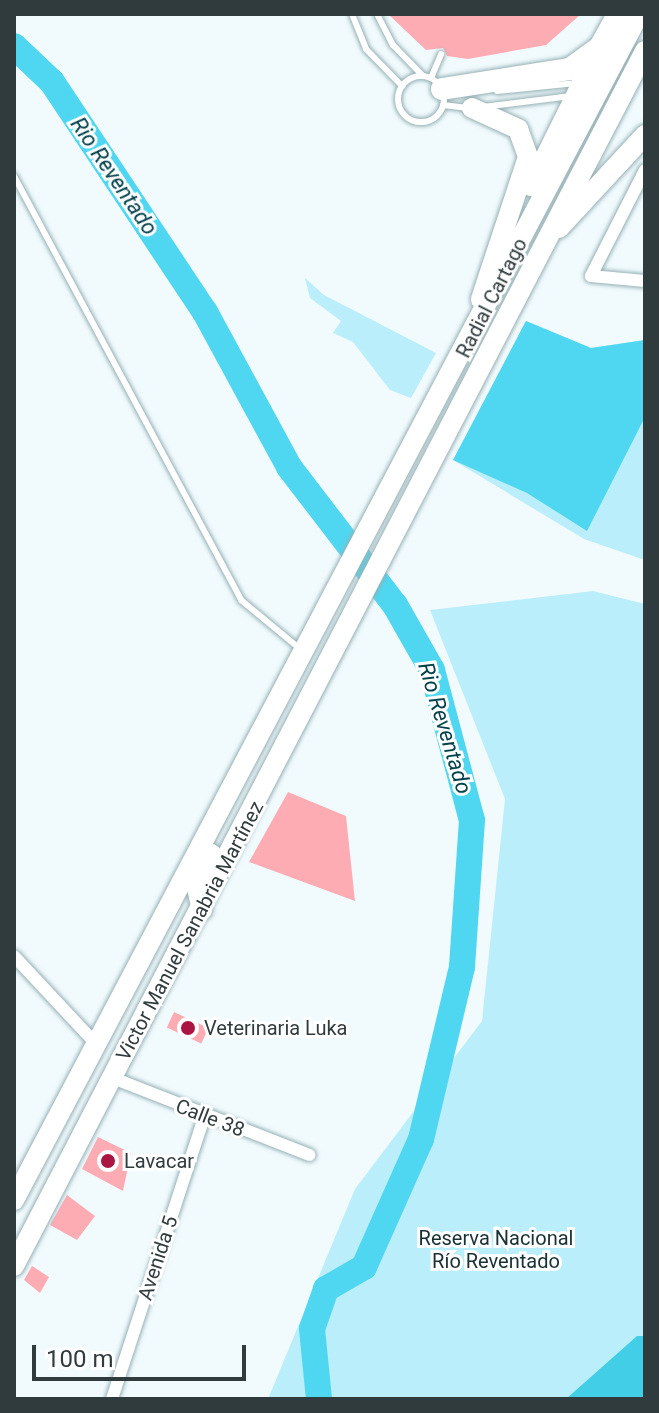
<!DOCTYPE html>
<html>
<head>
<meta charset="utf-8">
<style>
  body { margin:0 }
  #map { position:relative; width:659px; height:1413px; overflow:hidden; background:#f1fbfe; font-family:Roboto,sans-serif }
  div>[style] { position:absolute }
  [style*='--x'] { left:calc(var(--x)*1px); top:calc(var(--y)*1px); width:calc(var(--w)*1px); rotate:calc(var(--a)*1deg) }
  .green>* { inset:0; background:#baeefa }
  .forest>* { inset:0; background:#43cee8 }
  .water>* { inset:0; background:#4fd7f1 }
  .river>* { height:26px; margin:-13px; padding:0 13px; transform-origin:13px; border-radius:13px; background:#4fd7f1 }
  .building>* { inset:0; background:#fdacb4; transform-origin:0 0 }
  .roads { filter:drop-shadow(0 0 2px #96b0b5) drop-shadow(0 0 2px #96b0b5) }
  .service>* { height:6px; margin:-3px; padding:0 3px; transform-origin:3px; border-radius:3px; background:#fff }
  .service>.ring { margin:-3px; padding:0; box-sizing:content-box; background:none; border:6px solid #fff; border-radius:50% }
  .minor>* { height:12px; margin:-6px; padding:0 6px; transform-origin:6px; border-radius:6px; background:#fff }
  .primary>* { height:20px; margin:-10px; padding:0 10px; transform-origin:10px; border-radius:10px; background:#fff }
  .trunk>* { height:22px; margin:-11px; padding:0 11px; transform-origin:11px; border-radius:11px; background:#fff }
  .dots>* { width:22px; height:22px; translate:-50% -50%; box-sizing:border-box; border:4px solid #fff; border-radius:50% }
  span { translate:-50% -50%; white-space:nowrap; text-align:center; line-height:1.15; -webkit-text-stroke:6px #fff; paint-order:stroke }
  .street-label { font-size:20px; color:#303b3d }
  .poi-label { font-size:20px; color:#303b3d }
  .left { translate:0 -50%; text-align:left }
  .park-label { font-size:20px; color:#182f34 }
  .water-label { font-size:22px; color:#00414b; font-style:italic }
  .frame { position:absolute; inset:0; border:16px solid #303b3d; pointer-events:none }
  .scale { position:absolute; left:32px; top:1345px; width:214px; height:36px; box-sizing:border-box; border:4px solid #303b3d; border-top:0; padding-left:10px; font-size:24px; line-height:28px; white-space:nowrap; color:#303b3d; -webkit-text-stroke:6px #fff; paint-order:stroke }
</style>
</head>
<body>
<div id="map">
  <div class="green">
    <div style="clip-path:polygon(305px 278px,324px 295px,436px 353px,411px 398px,390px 390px,353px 342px,333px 333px,341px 321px,310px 298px)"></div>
    <div style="clip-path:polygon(526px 321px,591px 348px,645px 340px,645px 560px,584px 539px,453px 460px)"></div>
    <div style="clip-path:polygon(593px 591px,645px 604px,645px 1399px,268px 1399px,355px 1189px,482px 1021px,505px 799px,430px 610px)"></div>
  </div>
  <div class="forest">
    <div style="clip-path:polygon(637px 1336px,645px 1336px,645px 1399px,566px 1399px)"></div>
  </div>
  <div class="water">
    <div style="clip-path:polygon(526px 321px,591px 348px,645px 340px,645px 417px,587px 531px,527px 493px,453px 460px)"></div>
  </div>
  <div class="river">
    <div style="--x:14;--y:46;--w:52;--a:43.5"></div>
    <div style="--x:52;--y:82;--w:276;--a:56.4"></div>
    <div style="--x:205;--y:312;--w:176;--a:61.5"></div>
    <div style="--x:289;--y:467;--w:174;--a:52.5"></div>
    <div style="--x:395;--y:605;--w:75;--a:60.4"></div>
    <div style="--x:432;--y:670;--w:155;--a:75.1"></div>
    <div style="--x:472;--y:820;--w:147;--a:93.9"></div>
    <div style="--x:462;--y:967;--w:177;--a:103.4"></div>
    <div style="--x:421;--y:1139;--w:140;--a:114"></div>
    <div style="--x:364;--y:1267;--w:44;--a:149.9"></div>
    <div style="--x:326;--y:1289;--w:42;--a:109.3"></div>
    <div style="--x:312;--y:1329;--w:70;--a:84.3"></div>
  </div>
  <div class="building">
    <div style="clip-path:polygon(388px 14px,581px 14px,546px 45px,468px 59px,447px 56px,443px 48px,426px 50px)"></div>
    <div style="clip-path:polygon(288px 792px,346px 816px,355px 901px,249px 862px)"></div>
    <div style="left:174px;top:1012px;width:38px;height:17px;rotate:25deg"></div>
    <div style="clip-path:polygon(98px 1137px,131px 1153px,123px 1191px,82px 1169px)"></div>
    <div style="clip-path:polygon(67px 1195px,95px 1216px,77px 1240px,50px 1225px)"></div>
    <div style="clip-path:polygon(32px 1266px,49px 1277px,40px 1293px,24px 1280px)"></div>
  </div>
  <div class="roads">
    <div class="service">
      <div style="--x:352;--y:14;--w:38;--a:68"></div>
      <div style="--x:366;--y:49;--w:52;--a:45.8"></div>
      <div style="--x:377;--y:14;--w:35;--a:63"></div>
      <div style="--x:393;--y:45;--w:43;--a:45.9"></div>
      <div class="ring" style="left:398px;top:76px;width:40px;height:40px"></div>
      <div style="--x:431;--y:78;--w:26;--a:-67"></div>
      <div style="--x:497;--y:91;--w:80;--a:-5.7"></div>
      <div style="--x:443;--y:105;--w:25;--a:7"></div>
      <div style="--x:483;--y:107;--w:89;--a:-7.1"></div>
      <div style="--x:14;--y:176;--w:481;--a:61.8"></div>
      <div style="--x:241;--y:600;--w:75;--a:39.6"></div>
    </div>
    <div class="minor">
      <div style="--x:645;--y:170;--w:119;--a:117"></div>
      <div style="--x:591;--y:276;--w:54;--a:5.3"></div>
      <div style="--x:14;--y:956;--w:120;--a:47"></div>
      <div style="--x:113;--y:1078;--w:211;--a:21.4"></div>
      <div style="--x:112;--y:1399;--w:296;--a:-71.9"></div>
    </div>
    <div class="primary">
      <div style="--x:472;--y:108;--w:51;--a:24.5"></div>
      <div style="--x:518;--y:129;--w:30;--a:70"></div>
      <div style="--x:528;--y:157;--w:150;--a:108.3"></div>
      <div style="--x:531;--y:186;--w:155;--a:-63.6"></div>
      <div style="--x:559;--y:228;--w:127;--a:-47.2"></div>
      <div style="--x:202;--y:910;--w:23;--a:-103"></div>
      <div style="--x:197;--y:888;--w:37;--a:-68"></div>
      <div style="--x:14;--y:1200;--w:1341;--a:-62.21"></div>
      <div style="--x:14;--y:1266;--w:1369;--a:-62.56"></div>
    </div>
    <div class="trunk">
      <div style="--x:442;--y:89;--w:130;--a:-8.9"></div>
      <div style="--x:570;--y:69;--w:37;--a:-36"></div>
      <div style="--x:600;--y:47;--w:38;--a:-61"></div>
    </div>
  </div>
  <div class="dots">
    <div style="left:188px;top:1028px;background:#ab1541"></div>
    <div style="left:108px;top:1161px;background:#ab1541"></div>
  </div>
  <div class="street-label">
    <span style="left:492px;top:298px;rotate:-63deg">Radial Cartago</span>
    <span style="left:190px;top:931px;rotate:-62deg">Victor Manuel Sanabria Martínez</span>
    <span style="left:210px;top:1118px;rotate:21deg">Calle 38</span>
    <span style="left:158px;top:1258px;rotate:-72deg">Avenida 5</span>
  </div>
  <div class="poi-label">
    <span class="left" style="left:204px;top:1028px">Veterinaria Luka</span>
    <span class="left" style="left:124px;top:1161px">Lavacar</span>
  </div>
  <div class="park-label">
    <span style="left:496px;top:1250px">Reserva Nacional<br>Río Reventado</span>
  </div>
  <div class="water-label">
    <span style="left:114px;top:176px;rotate:56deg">Rio Reventado</span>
    <span style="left:445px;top:728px;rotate:73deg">Rio Reventado</span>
  </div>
  <div class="frame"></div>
  <div class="scale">100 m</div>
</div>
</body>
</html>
